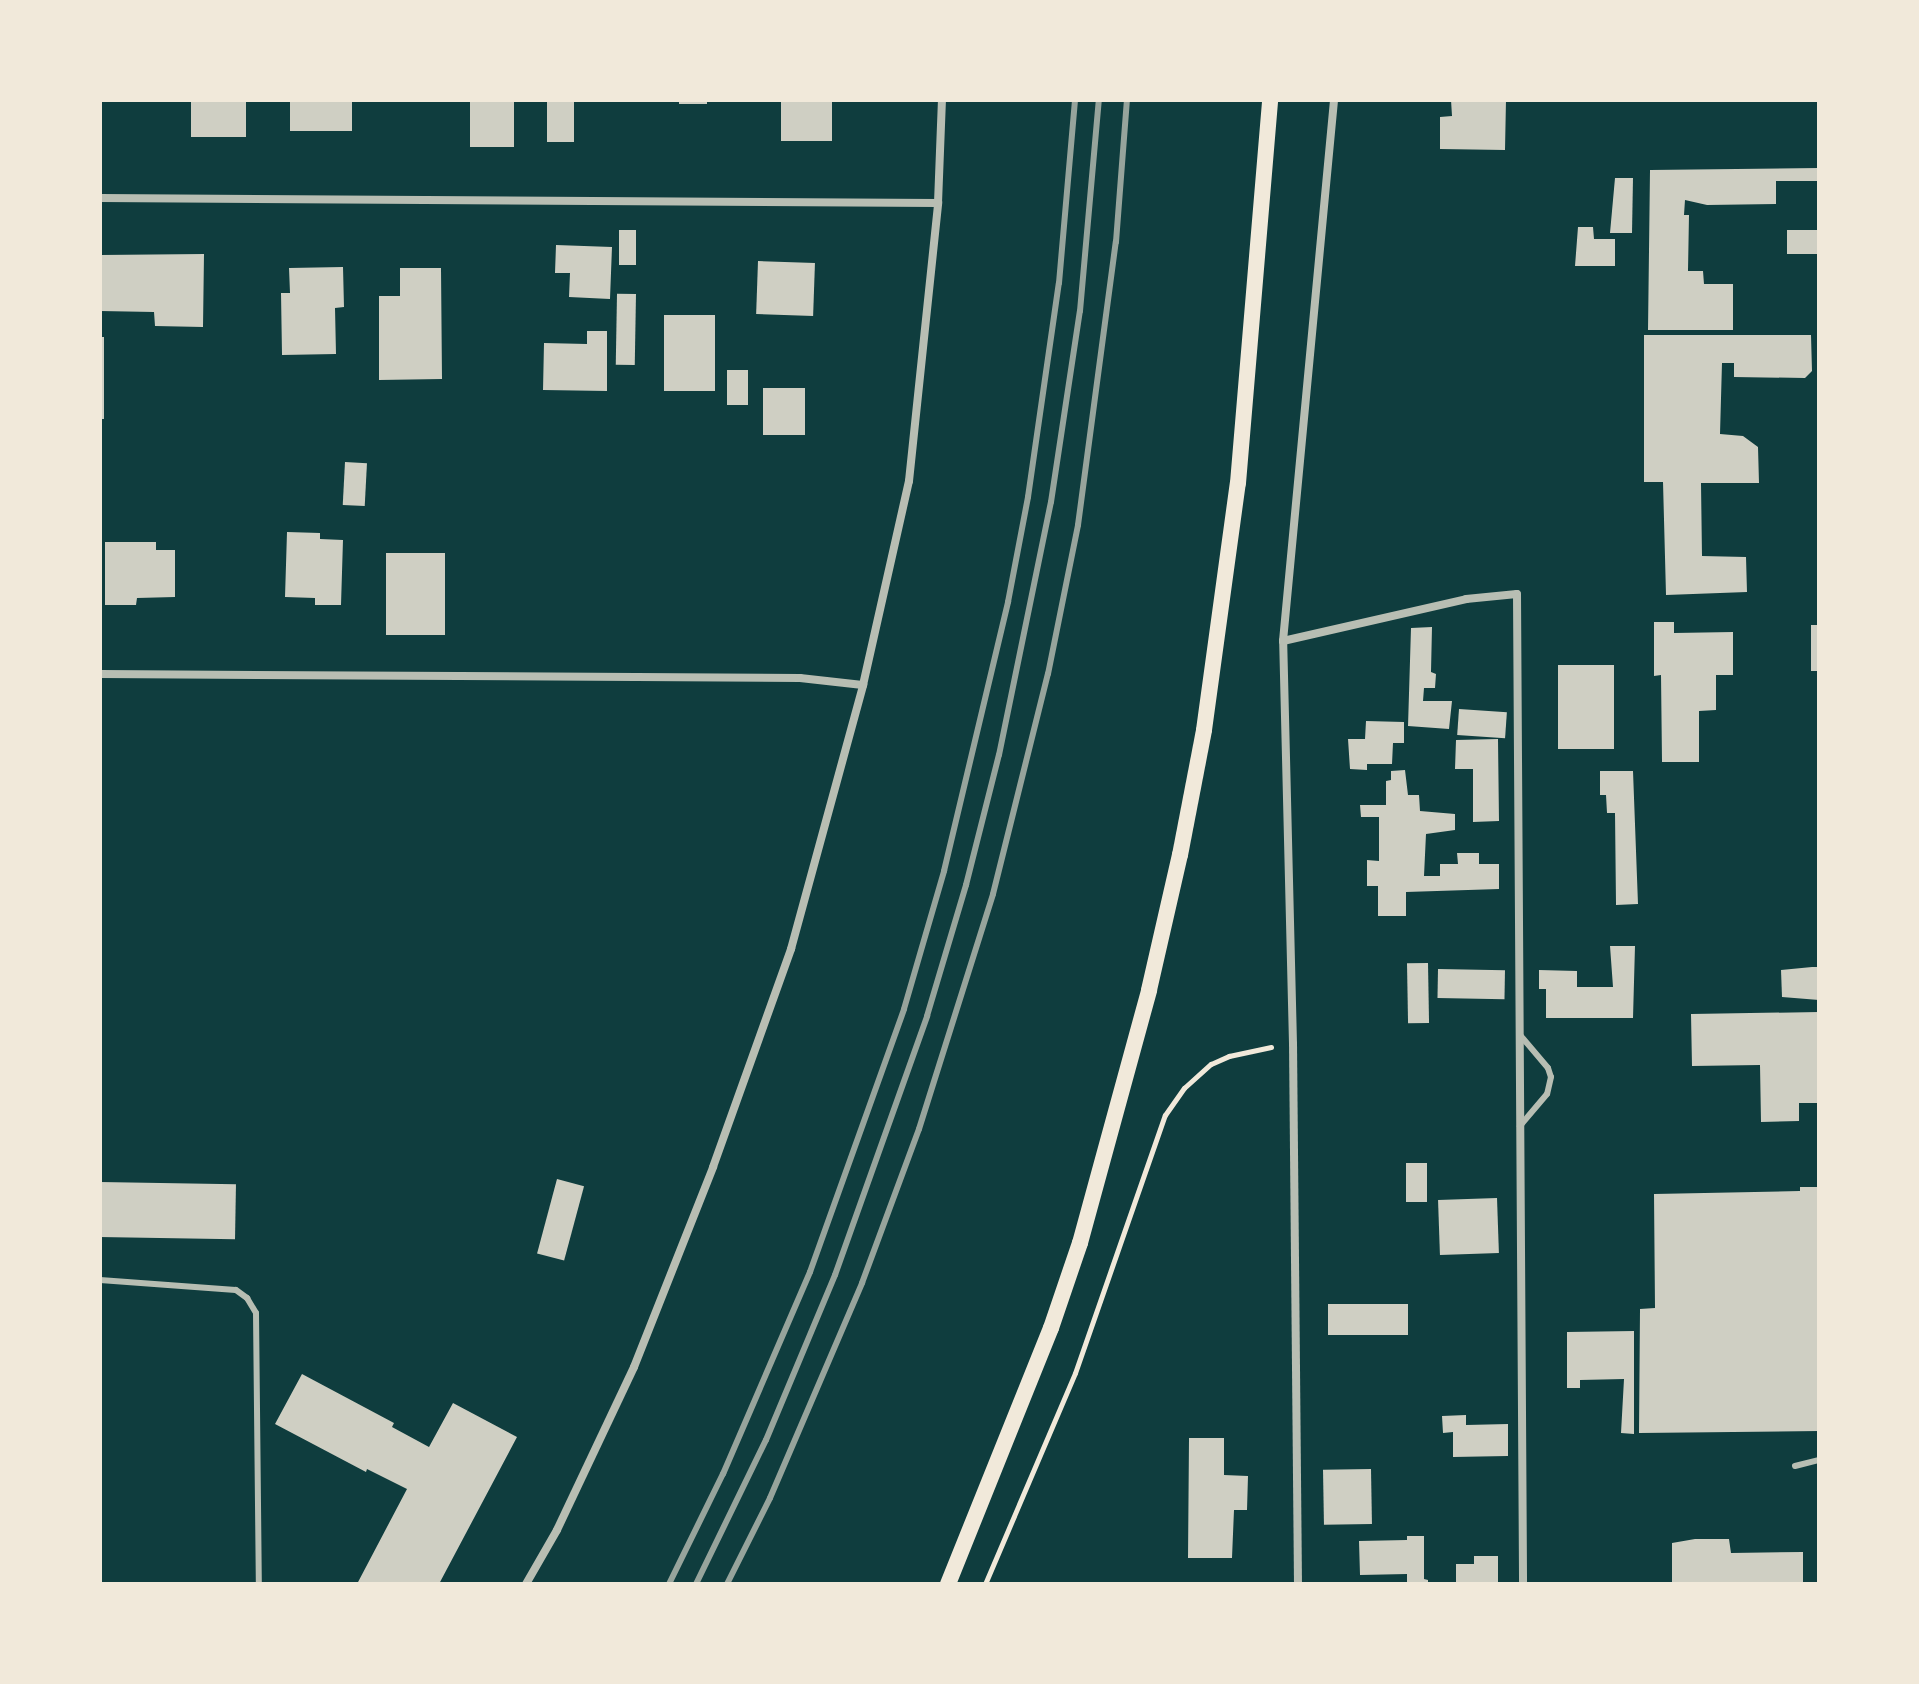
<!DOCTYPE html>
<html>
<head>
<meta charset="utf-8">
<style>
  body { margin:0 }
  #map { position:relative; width:1919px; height:1684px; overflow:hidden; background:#0f3d3e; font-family:"Crimson Pro",serif }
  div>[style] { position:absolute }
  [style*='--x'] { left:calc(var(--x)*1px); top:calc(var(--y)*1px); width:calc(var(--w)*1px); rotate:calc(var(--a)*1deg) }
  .building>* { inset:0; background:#cfcfc3; transform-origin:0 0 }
  .path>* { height:5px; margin:-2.5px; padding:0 2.5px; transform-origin:2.5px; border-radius:2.5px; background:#f1e9da }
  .service>* { height:6px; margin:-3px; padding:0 3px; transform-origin:3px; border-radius:3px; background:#b8beb3 }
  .minor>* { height:8px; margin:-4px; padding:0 4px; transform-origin:4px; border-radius:4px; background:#b8beb3 }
  .secondary>* { height:16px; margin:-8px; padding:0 8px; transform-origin:8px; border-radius:8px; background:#f1e9da }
  .rail>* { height:6px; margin:-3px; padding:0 3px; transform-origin:3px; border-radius:3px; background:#97a49c }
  span { translate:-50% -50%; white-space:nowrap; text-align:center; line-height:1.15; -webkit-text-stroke:8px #f1e9da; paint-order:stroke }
  .frame { position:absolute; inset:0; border:102px solid #f1e9da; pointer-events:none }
</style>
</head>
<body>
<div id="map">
  <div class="building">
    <div style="left:191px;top:100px;width:55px;height:37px"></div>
    <div style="left:290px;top:100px;width:62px;height:31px"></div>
    <div style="left:470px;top:100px;width:44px;height:47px"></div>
    <div style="left:547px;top:100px;width:27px;height:42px"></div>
    <div style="left:679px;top:100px;width:28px;height:4px"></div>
    <div style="left:781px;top:100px;width:51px;height:41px"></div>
    <div style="clip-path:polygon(1451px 100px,1506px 100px,1505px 150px,1440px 149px,1440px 117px,1452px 116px)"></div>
    <div style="clip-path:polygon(1819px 168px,1819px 181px,1776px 181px,1776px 204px,1707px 205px,1685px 200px,1684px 215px,1689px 215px,1688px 271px,1703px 271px,1704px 284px,1733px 284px,1733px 330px,1648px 330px,1650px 170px)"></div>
    <div style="clip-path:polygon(1615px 178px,1633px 178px,1632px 233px,1610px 233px)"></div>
    <div style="clip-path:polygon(1578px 227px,1593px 227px,1594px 239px,1615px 239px,1615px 266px,1575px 266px)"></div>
    <div style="left:619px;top:230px;width:17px;height:35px"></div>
    <div style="left:1787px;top:230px;width:32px;height:24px"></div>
    <div style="clip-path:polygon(556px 245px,612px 247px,610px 299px,569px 297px,570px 273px,555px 273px)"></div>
    <div style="clip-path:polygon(204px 254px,203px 327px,155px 326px,154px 312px,100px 311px,100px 255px)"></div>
    <div style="left:758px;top:261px;width:57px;height:53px;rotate:2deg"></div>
    <div style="clip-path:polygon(343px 267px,344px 307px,335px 308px,336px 354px,282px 355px,281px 293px,290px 293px,289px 268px)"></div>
    <div style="clip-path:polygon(400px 268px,441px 268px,442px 379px,379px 380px,379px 296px,400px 296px)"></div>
    <div style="left:636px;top:294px;width:71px;height:19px;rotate:91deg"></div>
    <div style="left:664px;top:315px;width:51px;height:76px"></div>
    <div style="clip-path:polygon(587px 331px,607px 331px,607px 391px,543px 390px,544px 343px,587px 344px)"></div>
    <div style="clip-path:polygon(1644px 335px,1811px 335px,1812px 371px,1805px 378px,1734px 377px,1734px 363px,1722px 363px,1720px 434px,1743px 436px,1758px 447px,1759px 483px,1701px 483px,1702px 556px,1746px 557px,1747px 592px,1666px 595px,1663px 482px,1644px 482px)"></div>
    <div style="left:100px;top:337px;width:4px;height:82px"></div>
    <div style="left:727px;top:370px;width:21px;height:35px"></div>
    <div style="left:763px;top:388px;width:42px;height:47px"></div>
    <div style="left:345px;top:462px;width:22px;height:43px;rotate:3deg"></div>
    <div style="clip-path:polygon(287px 532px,320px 533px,320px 539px,343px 540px,341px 605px,315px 605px,315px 598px,285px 597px)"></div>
    <div style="clip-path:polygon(105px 542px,156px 542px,156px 550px,175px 550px,175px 597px,137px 598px,136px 605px,105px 605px)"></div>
    <div style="left:386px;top:553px;width:59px;height:82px"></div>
    <div style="clip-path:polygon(1654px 622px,1674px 622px,1674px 633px,1733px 632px,1733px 675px,1716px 675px,1716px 710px,1699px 711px,1699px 762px,1662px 762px,1661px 675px,1654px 676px)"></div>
    <div style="left:1811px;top:625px;width:8px;height:46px"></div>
    <div style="clip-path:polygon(1432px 627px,1431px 672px,1436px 674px,1435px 688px,1424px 688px,1423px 701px,1452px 701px,1449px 729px,1408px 726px,1411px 628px)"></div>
    <div style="left:1558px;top:665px;width:56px;height:84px"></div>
    <div style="left:1459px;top:709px;width:48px;height:26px;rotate:4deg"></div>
    <div style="clip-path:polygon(1366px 721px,1404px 722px,1404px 743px,1393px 743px,1392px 764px,1367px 764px,1367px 770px,1350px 769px,1348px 739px,1365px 739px)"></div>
    <div style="clip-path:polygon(1498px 739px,1499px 821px,1473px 822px,1473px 769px,1455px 769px,1456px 740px)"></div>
    <div style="clip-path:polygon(1405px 770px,1408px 795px,1419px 795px,1420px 811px,1455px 814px,1455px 830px,1426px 834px,1424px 876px,1440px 876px,1440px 864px,1458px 864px,1457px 853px,1479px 853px,1479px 864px,1499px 864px,1499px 889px,1406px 892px,1406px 916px,1378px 916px,1378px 886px,1367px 886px,1367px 860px,1379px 861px,1379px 817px,1361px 817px,1360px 805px,1386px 805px,1386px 781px,1391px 780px,1391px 771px)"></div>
    <div style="clip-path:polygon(1600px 771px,1633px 771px,1638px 904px,1616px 905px,1615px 813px,1607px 813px,1606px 795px,1600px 795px)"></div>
    <div style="clip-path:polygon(1610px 946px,1635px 946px,1633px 1018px,1546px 1018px,1546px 989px,1539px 989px,1539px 970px,1577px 971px,1577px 987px,1613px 987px)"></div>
    <div style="left:1428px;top:963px;width:60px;height:21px;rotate:89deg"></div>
    <div style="clip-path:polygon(1812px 967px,1819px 967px,1819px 1000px,1782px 997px,1781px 970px)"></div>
    <div style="left:1438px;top:969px;width:67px;height:29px;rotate:1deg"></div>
    <div style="clip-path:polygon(1819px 1012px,1819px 1103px,1799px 1103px,1799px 1121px,1761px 1122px,1760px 1065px,1692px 1066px,1691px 1014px)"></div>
    <div style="left:1406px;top:1163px;width:21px;height:39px"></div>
    <div style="left:557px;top:1179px;width:28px;height:77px;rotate:15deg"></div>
    <div style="left:100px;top:1182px;width:136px;height:55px;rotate:1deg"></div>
    <div style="clip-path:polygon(1800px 1187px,1819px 1187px,1819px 1431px,1639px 1433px,1640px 1309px,1655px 1308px,1654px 1194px,1800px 1191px)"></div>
    <div style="left:1497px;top:1198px;width:55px;height:59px;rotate:88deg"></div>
    <div style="left:1328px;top:1304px;width:80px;height:31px"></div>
    <div style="clip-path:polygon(1634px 1331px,1634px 1434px,1621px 1433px,1624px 1379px,1580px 1380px,1580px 1388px,1567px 1388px,1567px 1332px)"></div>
    <div style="clip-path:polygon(302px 1374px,394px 1423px,392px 1427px,429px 1447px,453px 1403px,517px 1437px,439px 1584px,357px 1584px,407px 1489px,367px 1469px,366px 1472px,275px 1424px)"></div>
    <div style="clip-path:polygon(1466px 1415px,1466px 1425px,1508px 1424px,1508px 1456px,1453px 1457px,1453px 1432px,1443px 1433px,1442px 1416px)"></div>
    <div style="clip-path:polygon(1189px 1438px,1224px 1438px,1224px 1475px,1248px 1476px,1247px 1510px,1234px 1510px,1232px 1558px,1188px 1558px)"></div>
    <div style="left:1371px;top:1469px;width:55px;height:48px;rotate:89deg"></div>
    <div style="clip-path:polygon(1407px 1536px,1424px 1536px,1424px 1579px,1428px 1580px,1428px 1584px,1407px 1584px,1407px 1574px,1360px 1575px,1359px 1541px,1407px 1540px)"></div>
    <div style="clip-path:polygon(1695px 1539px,1729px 1539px,1731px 1553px,1803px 1552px,1803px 1584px,1672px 1584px,1672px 1543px)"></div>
    <div style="clip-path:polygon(1474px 1556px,1498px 1556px,1498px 1584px,1456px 1584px,1456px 1564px,1474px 1564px)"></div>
  </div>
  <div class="path">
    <div style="--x:985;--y:1584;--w:229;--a:-66.9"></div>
    <div style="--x:1075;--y:1373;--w:273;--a:-70.8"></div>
    <div style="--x:1165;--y:1115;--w:33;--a:-55"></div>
    <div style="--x:1184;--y:1088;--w:36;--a:-42"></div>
    <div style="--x:1211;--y:1064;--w:20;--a:-24"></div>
    <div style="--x:1229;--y:1056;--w:43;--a:-12.1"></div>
  </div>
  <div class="service">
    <div style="--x:1520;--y:1035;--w:43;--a:49.7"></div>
    <div style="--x:1548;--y:1068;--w:9;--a:72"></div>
    <div style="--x:1551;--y:1077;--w:17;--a:103"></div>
    <div style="--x:1547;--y:1094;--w:42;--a:130.2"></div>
    <div style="--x:100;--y:1280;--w:136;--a:4.2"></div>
    <div style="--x:236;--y:1290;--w:14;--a:36"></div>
    <div style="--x:247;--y:1298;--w:17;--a:59"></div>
    <div style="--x:256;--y:1313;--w:271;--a:89.4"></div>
    <div style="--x:1795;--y:1466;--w:25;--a:-14"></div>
  </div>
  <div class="minor">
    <div style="--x:100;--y:198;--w:838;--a:0.34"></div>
    <div style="--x:1283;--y:641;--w:188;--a:-12.9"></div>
    <div style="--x:1466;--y:599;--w:51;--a:-5.6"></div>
    <div style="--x:1517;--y:594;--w:990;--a:89.65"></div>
    <div style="--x:100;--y:674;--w:700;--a:0.33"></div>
    <div style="--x:800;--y:678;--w:63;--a:6.3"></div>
    <div style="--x:526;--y:1584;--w:62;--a:-60.1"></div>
    <div style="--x:557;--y:1530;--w:180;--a:-64.7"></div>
    <div style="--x:634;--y:1367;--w:215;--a:-68.4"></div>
    <div style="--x:713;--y:1167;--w:232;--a:-70.3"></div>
    <div style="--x:791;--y:949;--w:274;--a:-74.7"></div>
    <div style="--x:863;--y:685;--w:209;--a:-77.3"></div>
    <div style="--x:909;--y:481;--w:280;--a:-84"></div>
    <div style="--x:938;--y:203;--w:103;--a:-87.8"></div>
    <div style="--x:1298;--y:1584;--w:540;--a:-90.53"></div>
    <div style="--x:1293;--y:1044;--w:403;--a:-91.4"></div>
    <div style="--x:1283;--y:641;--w:543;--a:-84.61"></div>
  </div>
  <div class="secondary">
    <div style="--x:948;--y:1584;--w:276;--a:-68.1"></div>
    <div style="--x:1051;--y:1328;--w:90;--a:-71.2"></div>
    <div style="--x:1080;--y:1243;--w:262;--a:-74.7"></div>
    <div style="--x:1149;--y:990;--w:139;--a:-77.1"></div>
    <div style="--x:1180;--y:855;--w:127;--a:-79.1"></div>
    <div style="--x:1204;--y:730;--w:249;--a:-82.2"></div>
    <div style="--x:1238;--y:483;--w:384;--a:-85.2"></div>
  </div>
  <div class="rail">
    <div style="--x:669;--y:1584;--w:123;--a:-63.9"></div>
    <div style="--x:723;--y:1474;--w:220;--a:-66.7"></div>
    <div style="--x:810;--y:1272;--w:279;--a:-70.3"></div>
    <div style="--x:904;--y:1009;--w:144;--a:-73.8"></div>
    <div style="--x:944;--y:871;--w:277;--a:-76.6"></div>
    <div style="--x:1008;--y:602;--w:107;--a:-79.2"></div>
    <div style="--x:1028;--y:497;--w:216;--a:-81.8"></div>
    <div style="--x:1059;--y:283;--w:184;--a:-85"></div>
    <div style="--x:696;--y:1584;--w:160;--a:-64.1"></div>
    <div style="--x:766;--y:1440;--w:179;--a:-67.3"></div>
    <div style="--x:835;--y:1275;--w:275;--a:-70.4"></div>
    <div style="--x:927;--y:1016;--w:137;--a:-73.4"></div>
    <div style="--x:966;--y:885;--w:134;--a:-75.8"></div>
    <div style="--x:999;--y:755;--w:258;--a:-78.4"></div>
    <div style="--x:1051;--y:502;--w:193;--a:-81.4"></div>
    <div style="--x:1080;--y:311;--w:212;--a:-84.9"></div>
    <div style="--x:727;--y:1584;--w:96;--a:-63.4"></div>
    <div style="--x:770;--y:1498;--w:234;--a:-66.8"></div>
    <div style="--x:862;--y:1283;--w:164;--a:-69.7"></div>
    <div style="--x:919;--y:1129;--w:246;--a:-72.5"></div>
    <div style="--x:993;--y:894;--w:227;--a:-76"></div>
    <div style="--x:1048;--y:674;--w:152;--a:-78.6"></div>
    <div style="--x:1078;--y:525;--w:286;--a:-82.4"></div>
    <div style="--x:1116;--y:242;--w:142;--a:-85.6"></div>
  </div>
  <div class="frame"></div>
</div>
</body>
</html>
